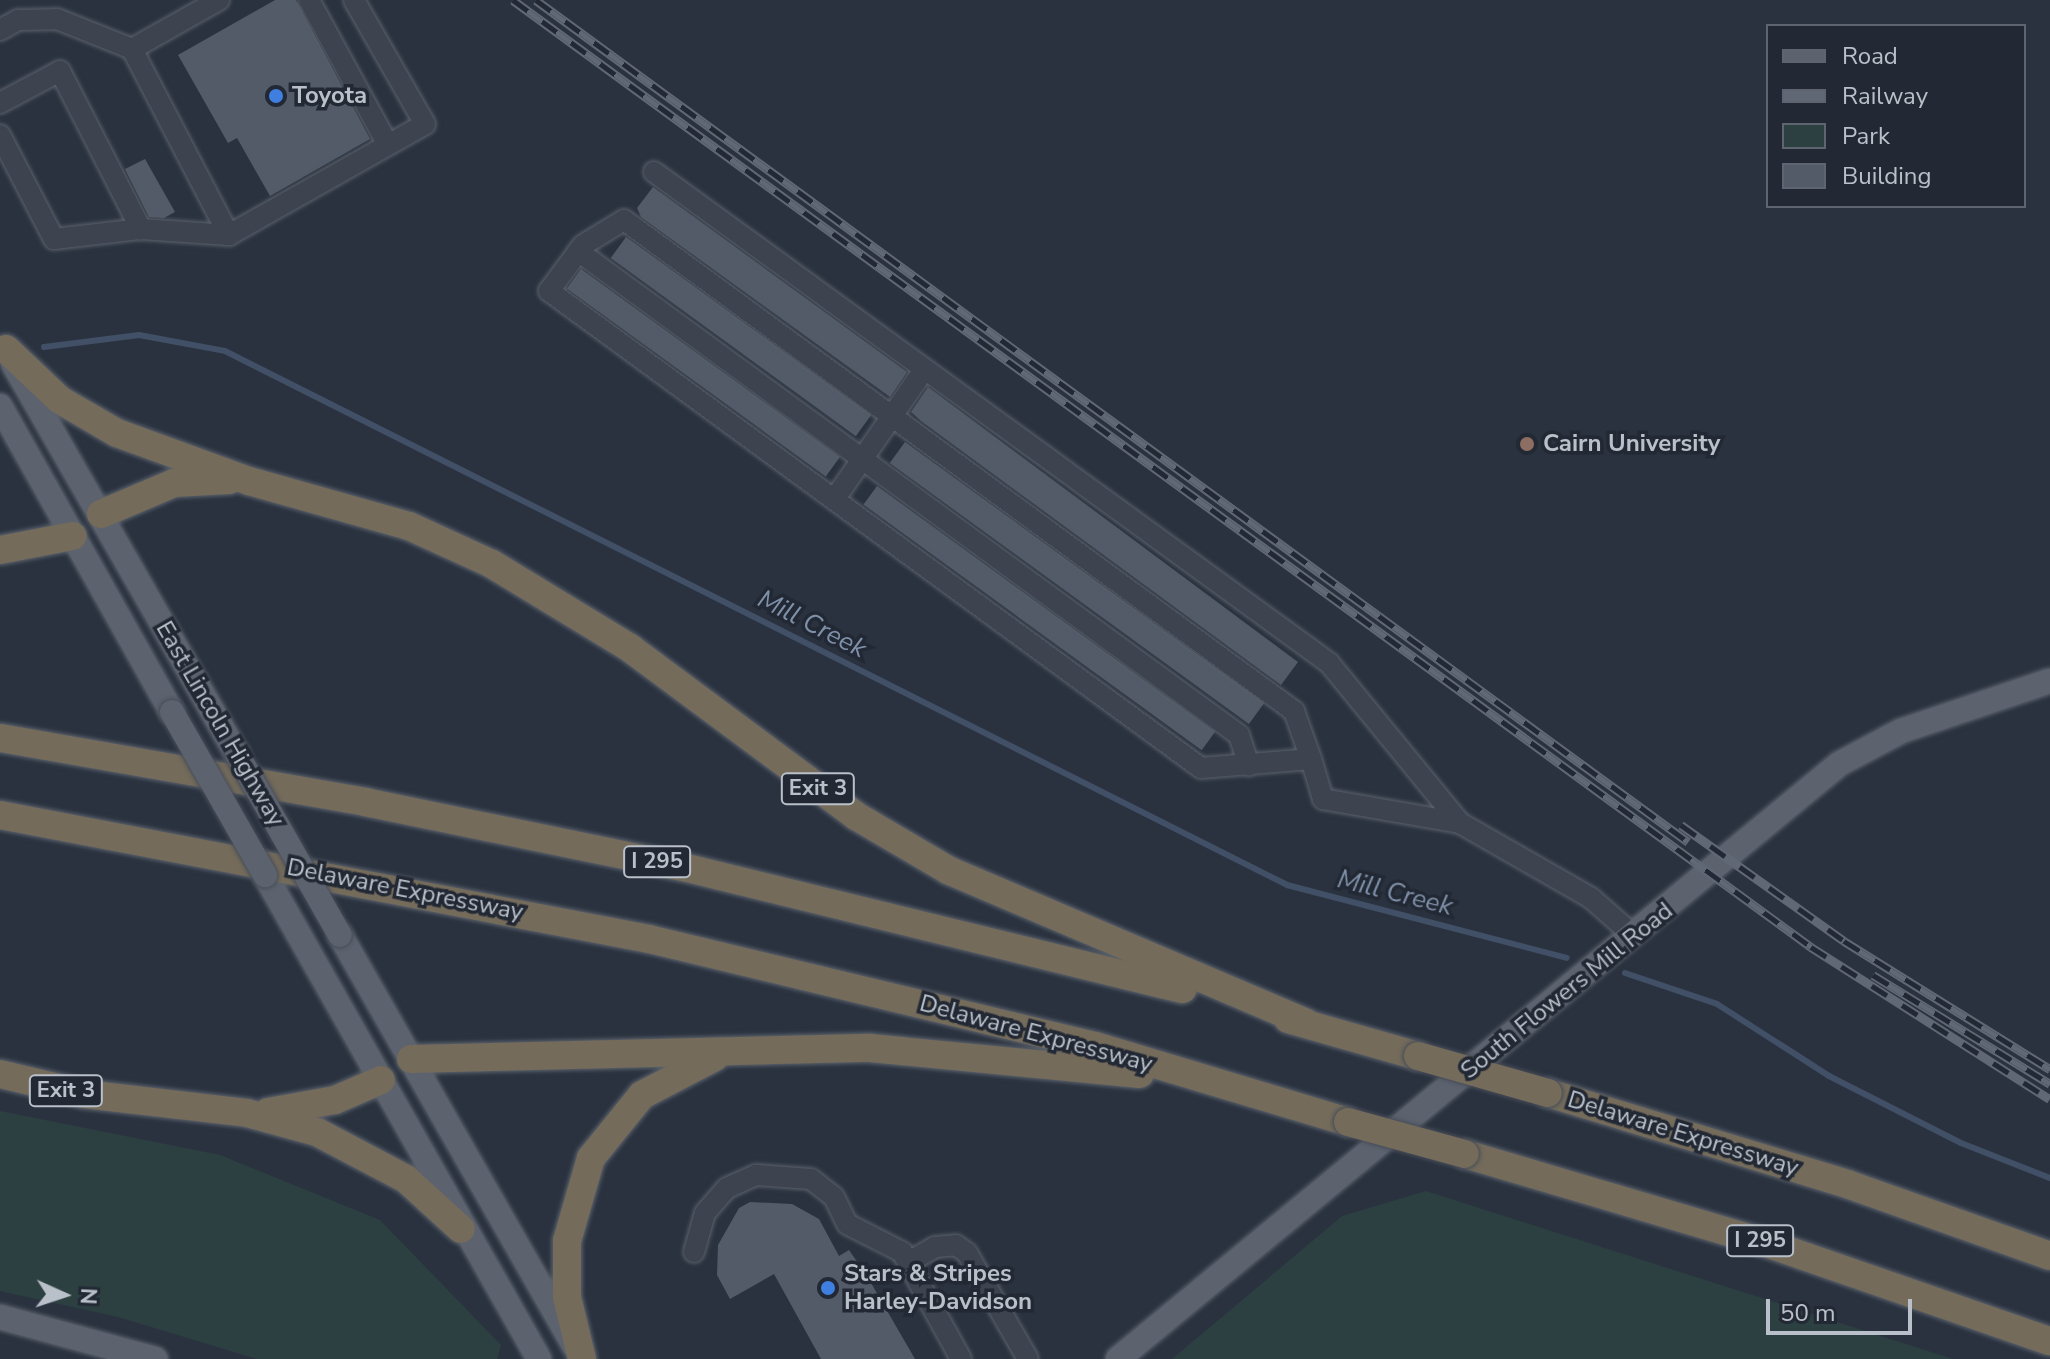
<!DOCTYPE html>
<html>
<head>
<meta charset="utf-8">
<style>
  body { margin:0 }
  #map { position:relative; width:2050px; height:1359px; overflow:hidden; background:#2a323f; font-family:"Nunito Sans",sans-serif }
  div>[style] { position:absolute }
  [style*='--x'] { left:calc(var(--x)*1px); top:calc(var(--y)*1px); width:calc(var(--w)*1px); rotate:calc(var(--a)*1deg) }
  .green>* { inset:0; background:#2c3f41 }
  .stream>* { height:6px; margin:-3px; padding:0 3px; transform-origin:3px; border-radius:3px; background:#415066 }
  .building>* { inset:0; background:#535b69; transform-origin:0 0 }
  .roads { filter:drop-shadow(0 0 2px #5b626c) drop-shadow(0 0 2px #5b626c) }
  .minor>* { height:20px; margin:-10px; padding:0 10px; transform-origin:10px; border-radius:10px; background:#3d444f }
  .major>* { height:24px; margin:-12px; padding:0 12px; transform-origin:12px; border-radius:12px; background:#5c636f }
  .highway>* { height:28px; margin:-14px; padding:0 14px; transform-origin:14px; border-radius:14px; background:#746b5b }
  .rail>* { height:9px; margin-top:-4.5px; transform-origin:0; background:repeating-linear-gradient(90deg,#222934 0 18px,#606876 0 36px); box-sizing:border-box; border-block:2px solid #606876 }
  .bridges { filter:drop-shadow(0 0 2px #474d58) drop-shadow(0 0 2px #474d58) }
  .major-bridge>* { height:24px; margin:-12px; padding:0 12px; transform-origin:12px; border-radius:12px; background:#5c636f }
  .highway-bridge>* { height:28px; margin:-14px; padding:0 14px; transform-origin:14px; border-radius:14px; background:#746b5b }
  .dots>* { width:22px; height:22px; translate:-50% -50%; box-sizing:border-box; border:4px solid #222934; border-radius:50% }
  span { translate:-50% -50%; white-space:nowrap; text-align:center; line-height:1.15; -webkit-text-stroke:7px #222934; paint-order:stroke }
  .shield-label span { padding:2px 6px; background:#222934; border:2px solid; border-radius:6px; -webkit-text-stroke-width:0 }
  .shield-label { font-size:22px; color:#bac0c9; font-weight:700 }
  .poi-label { font-size:24px; color:#bac0c9; font-weight:700 }
  .left { translate:0 -50%; text-align:left }
  .street-label { font-size:24px; color:#bac0c9 }
  .water-label { font-size:26px; color:#7f90a9; font-style:italic }
  .legend { position:absolute; left:1766px; top:24px; width:260px; height:184px; box-sizing:border-box; background:#222934; border:2px solid #5f6570; margin:0; padding:10px 14px; list-style:none; font-size:24px; color:#bac0c9 }
  .legend li { display:flex; align-items:center; gap:16px; height:40px }
  .legend b { width:40px; border:2px solid #5f6570 }
  .north { position:absolute; left:24px; top:1255px; width:80px; height:80px; -webkit-text-stroke:6px #222934; paint-order:stroke; rotate:93deg; font-size:22px; font-weight:700; line-height:32px; text-align:center; color:#bac0c9 }
  .north::after { content:''; display:block; margin:auto; width:28px; height:36px; background:#bac0c9; clip-path:polygon(50% 0,100% 100%,50% 72%,0 100%) }
  .scale { position:absolute; left:1766px; top:1299px; width:146px; height:36px; box-sizing:border-box; border:4px solid #bac0c9; border-top:0; padding-left:10px; font-size:24px; line-height:28px; white-space:nowrap; color:#bac0c9; -webkit-text-stroke:6px #222934; paint-order:stroke }
</style>
</head>
<body>
<div id="map">
  <div class="green">
    <div style="clip-path:polygon(0 1111px,220px 1155px,380px 1220px,501px 1345px,497px 1359px,257px 1359px,118px 1317px,0 1291px)"></div>
    <div style="clip-path:polygon(1426px 1191px,1953px 1359px,1172px 1359px,1342px 1216px)"></div>
  </div>
  <div class="stream">
    <div style="--x:44;--y:347;--w:96;--a:-7.2"></div>
    <div style="--x:139;--y:335;--w:87;--a:10.5"></div>
    <div style="--x:225;--y:351;--w:1189;--a:26.69"></div>
    <div style="--x:1287;--y:885;--w:289;--a:14.6"></div>
    <div style="--x:1625;--y:973;--w:97;--a:18.6"></div>
    <div style="--x:1717;--y:1004;--w:133;--a:32.7"></div>
    <div style="--x:1829;--y:1076;--w:148;--a:26.9"></div>
    <div style="--x:1961;--y:1143;--w:96;--a:21.5"></div>
  </div>
  <div class="building">
    <div style="clip-path:polygon(275px 0,296px 0,370px 139px,270px 196px,237px 138px,228px 143px,178px 55px)"></div>
    <div style="clip-path:polygon(145px 159px,175px 212px,164px 218px,149px 217px,125px 169px)"></div>
    <div style="clip-path:polygon(653px 187px,907px 372px,890px 397px,641px 217px,637px 208px)"></div>
    <div style="left:626px;top:237px;width:303px;height:26px;rotate:36deg"></div>
    <div style="left:581px;top:269px;width:320px;height:24px;rotate:36deg"></div>
    <div style="clip-path:polygon(928px 387px,1298px 662px,1281px 685px,921px 421px,911px 412px)"></div>
    <div style="left:905px;top:442px;width:444px;height:26px;rotate:36deg"></div>
    <div style="left:877px;top:486px;width:418px;height:23px;rotate:36deg"></div>
    <div style="clip-path:polygon(750px 1202px,792px 1204px,819px 1219px,839px 1256px,849px 1250px,867px 1276px,915px 1359px,821px 1359px,774px 1274px,730px 1299px,717px 1275px,718px 1245px,739px 1208px)"></div>
  </div>
  <div class="roads">
    <div class="minor">
      <div style="--x:309;--y:0;--w:165;--a:61.4"></div>
      <div style="--x:0;--y:30;--w:21;--a:-29"></div>
      <div style="--x:18;--y:20;--w:39;--a:-1"></div>
      <div style="--x:57;--y:19;--w:81;--a:21.8"></div>
      <div style="--x:132;--y:49;--w:210;--a:62.5"></div>
      <div style="--x:229;--y:235;--w:225;--a:-29.5"></div>
      <div style="--x:425;--y:124;--w:143;--a:-119.8"></div>
      <div style="--x:132;--y:49;--w:100;--a:-29.4"></div>
      <div style="--x:0;--y:103;--w:68;--a:-28.1"></div>
      <div style="--x:60;--y:71;--w:178;--a:62.9"></div>
      <div style="--x:0;--y:135;--w:117;--a:62.6"></div>
      <div style="--x:54;--y:239;--w:88;--a:-6.6"></div>
      <div style="--x:141;--y:229;--w:88;--a:3.9"></div>
      <div style="--x:654;--y:172;--w:835;--a:36.03"></div>
      <div style="--x:1329;--y:663;--w:207;--a:50.7"></div>
      <div style="--x:578;--y:251;--w:819;--a:36.21"></div>
      <div style="--x:1239;--y:735;--w:32;--a:72"></div>
      <div style="--x:836;--y:497;--w:155;--a:-55.3"></div>
      <div style="--x:1311;--y:759;--w:110;--a:175.3"></div>
      <div style="--x:1201;--y:768;--w:808;--a:-143.81"></div>
      <div style="--x:549;--y:291;--w:57;--a:-53.5"></div>
      <div style="--x:583;--y:245;--w:48;--a:-31.4"></div>
      <div style="--x:624;--y:220;--w:831;--a:36.24"></div>
      <div style="--x:1294;--y:711;--w:51;--a:70.5"></div>
      <div style="--x:1311;--y:759;--w:42;--a:73.3"></div>
      <div style="--x:1323;--y:799;--w:139;--a:9.9"></div>
      <div style="--x:1460;--y:823;--w:151;--a:29.8"></div>
      <div style="--x:1591;--y:898;--w:57;--a:41.5"></div>
      <div style="--x:694;--y:1252;--w:41;--a:-74.2"></div>
      <div style="--x:705;--y:1213;--w:33;--a:-49"></div>
      <div style="--x:727;--y:1188;--w:32;--a:-24"></div>
      <div style="--x:756;--y:1175;--w:55;--a:4.2"></div>
      <div style="--x:811;--y:1179;--w:29;--a:38"></div>
      <div style="--x:834;--y:1197;--w:30;--a:64"></div>
      <div style="--x:847;--y:1224;--w:62;--a:27"></div>
      <div style="--x:902;--y:1252;--w:122;--a:61.1"></div>
      <div style="--x:909;--y:1262;--w:30;--a:-30"></div>
      <div style="--x:935;--y:1247;--w:21;--a:-5"></div>
      <div style="--x:956;--y:1245;--w:14;--a:36"></div>
      <div style="--x:967;--y:1253;--w:122;--a:60.1"></div>
    </div>
    <div class="major">
      <div style="--x:13;--y:363;--w:451;--a:60.2"></div>
      <div style="--x:0;--y:406;--w:351;--a:60.7"></div>
      <div style="--x:265;--y:875;--w:556;--a:60.49"></div>
      <div style="--x:340;--y:935;--w:473;--a:60.3"></div>
      <div style="--x:0;--y:1317;--w:161;--a:15.2"></div>
      <div style="--x:1118;--y:1359;--w:935;--a:-39.53"></div>
      <div style="--x:1839;--y:764;--w:70;--a:-28"></div>
      <div style="--x:1901;--y:731;--w:157;--a:-18.6"></div>
    </div>
    <div class="highway">
      <div style="--x:6;--y:349;--w:74;--a:43.4"></div>
      <div style="--x:60;--y:400;--w:66;--a:30.1"></div>
      <div style="--x:117;--y:433;--w:140;--a:20"></div>
      <div style="--x:249;--y:481;--w:166;--a:15.7"></div>
      <div style="--x:409;--y:526;--w:91;--a:24.6"></div>
      <div style="--x:492;--y:564;--w:162;--a:31.3"></div>
      <div style="--x:630;--y:648;--w:282;--a:36.6"></div>
      <div style="--x:856;--y:816;--w:107;--a:30.4"></div>
      <div style="--x:948;--y:870;--w:389;--a:23.1"></div>
      <div style="--x:101;--y:514;--w:79;--a:-23"></div>
      <div style="--x:174;--y:483;--w:55;--a:-3.1"></div>
      <div style="--x:0;--y:550;--w:74;--a:-10.9"></div>
      <div style="--x:0;--y:738;--w:371;--a:9.9"></div>
      <div style="--x:365;--y:802;--w:329;--a:11.6"></div>
      <div style="--x:687;--y:868;--w:510;--a:13.74"></div>
      <div style="--x:0;--y:815;--w:661;--a:10.82"></div>
      <div style="--x:649;--y:939;--w:459;--a:13.5"></div>
      <div style="--x:1095;--y:1046;--w:264;--a:16.7"></div>
      <div style="--x:1288;--y:1019;--w:135;--a:15.9"></div>
      <div style="--x:411;--y:1059;--w:459;--a:-1.4"></div>
      <div style="--x:870;--y:1048;--w:271;--a:5.5"></div>
      <div style="--x:0;--y:1074;--w:86;--a:13.4"></div>
      <div style="--x:84;--y:1094;--w:164;--a:6.6"></div>
      <div style="--x:247;--y:1113;--w:73;--a:15.2"></div>
      <div style="--x:317;--y:1132;--w:101;--a:27.8"></div>
      <div style="--x:406;--y:1179;--w:74;--a:42.3"></div>
      <div style="--x:1548;--y:1093;--w:313;--a:16.9"></div>
      <div style="--x:1847;--y:1184;--w:215;--a:19.5"></div>
      <div style="--x:268;--y:1112;--w:68;--a:-10.2"></div>
      <div style="--x:335;--y:1100;--w:50;--a:-23.5"></div>
      <div style="--x:1465;--y:1154;--w:320;--a:16.5"></div>
      <div style="--x:1772;--y:1245;--w:294;--a:19.1"></div>
      <div style="--x:582;--y:1359;--w:64;--a:-103.6"></div>
      <div style="--x:567;--y:1297;--w:56;--a:-90"></div>
      <div style="--x:567;--y:1241;--w:86;--a:-73.9"></div>
      <div style="--x:591;--y:1158;--w:81;--a:-51"></div>
      <div style="--x:642;--y:1095;--w:82;--a:-27.5"></div>
    </div>
  </div>
  <div class="rail">
    <div style="--x:513;--y:0;--w:1607;--a:36.11"></div>
    <div style="--x:1811;--y:947;--w:283;--a:32.5"></div>
    <div style="--x:536;--y:0;--w:1427;--a:36.16"></div>
    <div style="--x:1681;--y:825;--w:200;--a:35.4"></div>
    <div style="--x:1844;--y:941;--w:243;--a:31.9"></div>
    <div style="--x:1873;--y:975;--w:208;--a:31.6"></div>
  </div>
  <div class="bridges">
    <div class="major-bridge">
      <div style="--x:172;--y:712;--w:188;--a:60.3"></div>
      <div style="--x:237;--y:754;--w:208;--a:60.4"></div>
    </div>
    <div class="highway-bridge">
      <div style="--x:1418;--y:1056;--w:135;--a:15.9"></div>
      <div style="--x:1348;--y:1122;--w:121;--a:15.3"></div>
    </div>
  </div>
  <div class="dots">
    <div style="left:276px;top:96px;background:#3f7fe0"></div>
    <div style="left:1527px;top:444px;background:#8d6e63"></div>
    <div style="left:828px;top:1288px;background:#3f7fe0"></div>
  </div>
  <div class="shield-label">
    <span style="left:818px;top:789px">Exit 3</span>
    <span style="left:657px;top:862px">I 295</span>
    <span style="left:66px;top:1091px">Exit 3</span>
    <span style="left:1760px;top:1241px">I 295</span>
  </div>
  <div class="poi-label">
    <span class="left" style="left:292px;top:96px">Toyota</span>
    <span class="left" style="left:1543px;top:444px">Cairn University</span>
    <span class="left" style="left:844px;top:1288px">Stars &amp; Stripes<br>Harley-Davidson</span>
  </div>
  <div class="street-label">
    <span style="left:220px;top:724px;rotate:60deg">East Lincoln Highway</span>
    <span style="left:405px;top:890px;rotate:11deg">Delaware Expressway</span>
    <span style="left:1567px;top:991px;rotate:-39deg">South Flowers Mill Road</span>
    <span style="left:1036px;top:1034px;rotate:15deg">Delaware Expressway</span>
    <span style="left:1683px;top:1134px;rotate:17deg">Delaware Expressway</span>
  </div>
  <div class="water-label">
    <span style="left:812px;top:624px;rotate:27deg">Mill Creek</span>
    <span style="left:1395px;top:893px;rotate:14deg">Mill Creek</span>
  </div>
  <ul class="legend">
  <li><b style="height:10px;background:#5c636f"></b>Road</li>
  <li><b style="height:10px;background:#606876"></b>Railway</li>
  <li><b style="height:22px;background:#2c3f41"></b>Park</li>
  <li><b style="height:22px;background:#535b69"></b>Building</li>
  </ul>
  <div class="north">N</div>
  <div class="scale">50 m</div>
</div>
</body>
</html>
